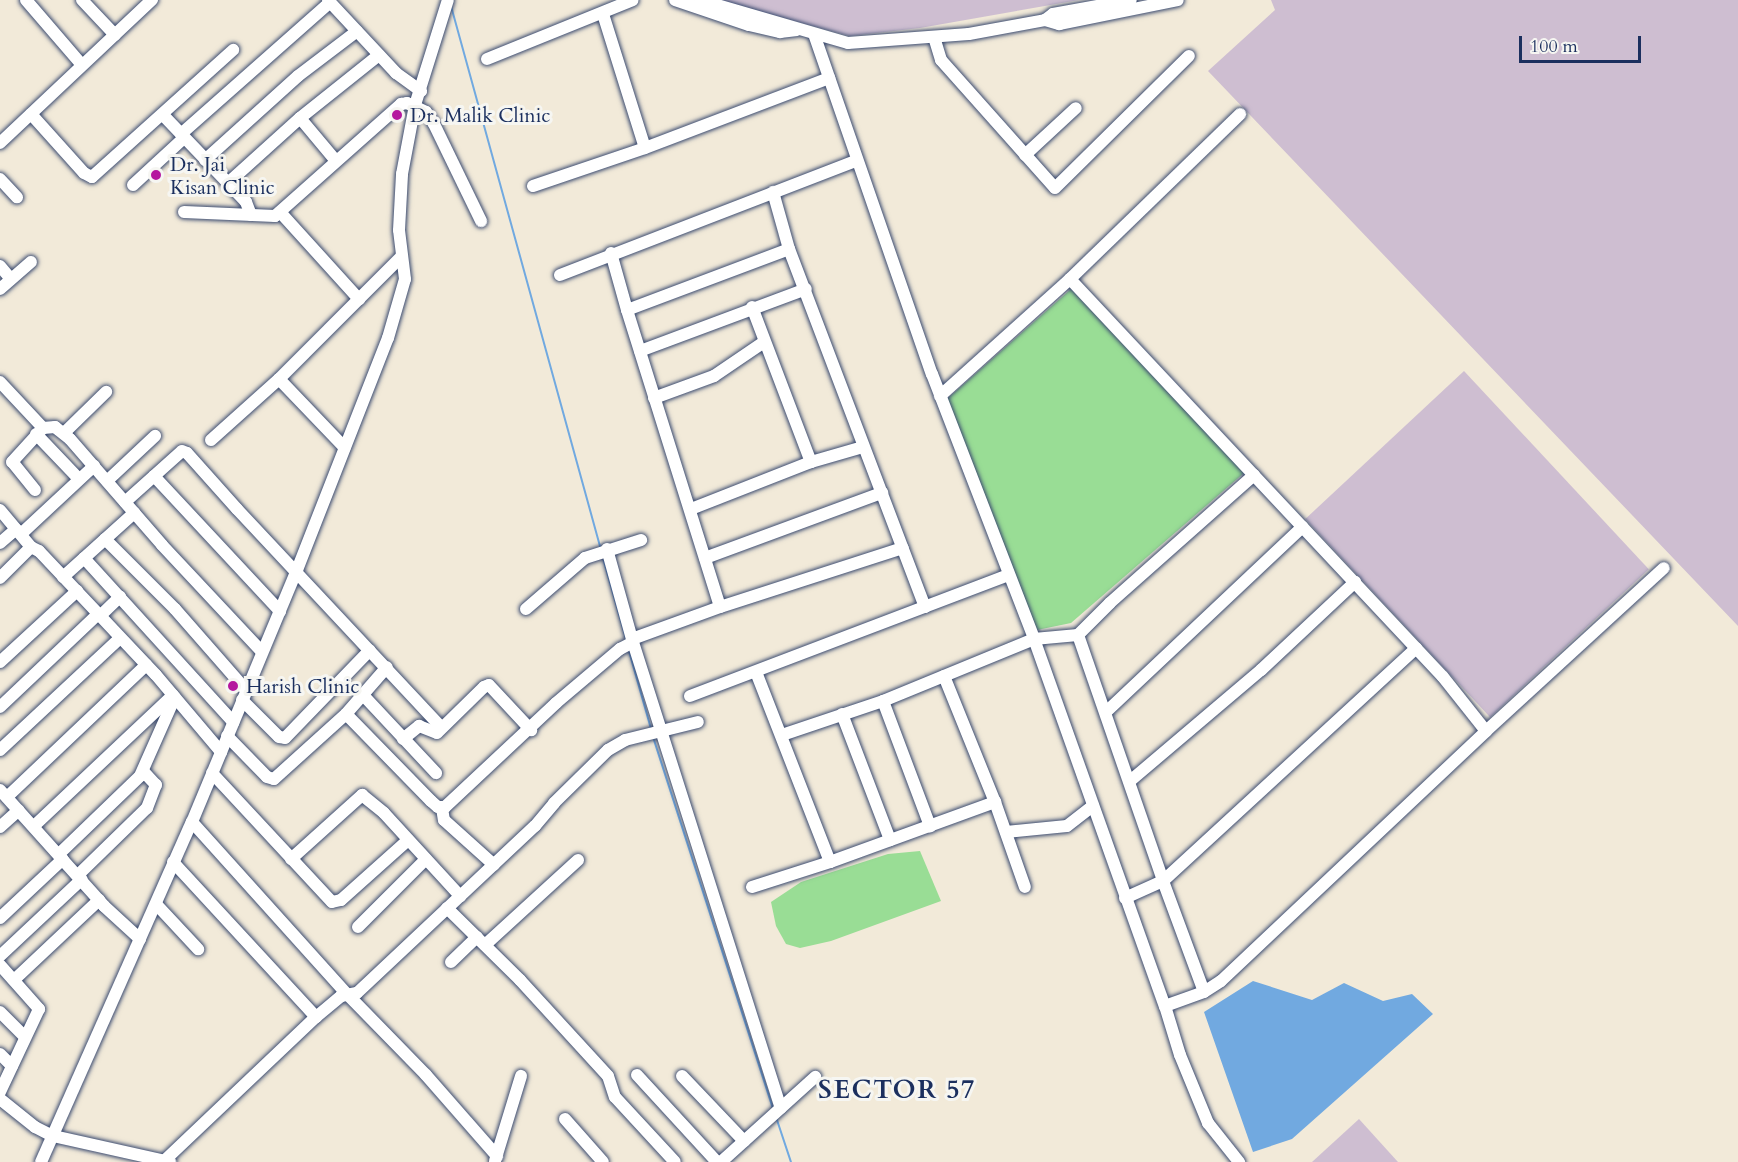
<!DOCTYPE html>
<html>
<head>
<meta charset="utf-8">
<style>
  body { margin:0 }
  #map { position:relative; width:1738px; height:1162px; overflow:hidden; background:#f2ead9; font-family:Cardo,serif }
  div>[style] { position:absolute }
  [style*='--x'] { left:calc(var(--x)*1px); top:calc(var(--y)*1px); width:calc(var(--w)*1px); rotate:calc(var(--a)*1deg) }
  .industrial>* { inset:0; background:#cebed1; transform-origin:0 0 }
  .green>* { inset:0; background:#99dd95 }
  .water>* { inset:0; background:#71a9e0 }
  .stream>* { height:2px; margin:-1px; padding:0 1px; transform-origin:1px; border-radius:1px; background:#71a9e0 }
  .roads { filter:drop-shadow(0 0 2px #3b4b70) drop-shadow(0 0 2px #3b4b70) }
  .minor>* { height:12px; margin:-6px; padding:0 6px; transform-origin:6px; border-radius:6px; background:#fff }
  .dots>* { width:16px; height:16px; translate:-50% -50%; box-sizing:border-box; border:3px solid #f6f6f2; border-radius:50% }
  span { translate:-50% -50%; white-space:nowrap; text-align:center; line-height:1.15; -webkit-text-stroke:6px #f6f6f2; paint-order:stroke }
  .poi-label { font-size:20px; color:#1b2f5e }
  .left { translate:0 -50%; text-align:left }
  .district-label { font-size:26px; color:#1b2f5e; font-weight:700; letter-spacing:1.5px }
  .scale { position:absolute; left:1519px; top:36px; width:122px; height:27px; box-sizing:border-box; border:3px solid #1b2f5e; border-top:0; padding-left:8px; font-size:18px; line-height:21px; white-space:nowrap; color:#1b2f5e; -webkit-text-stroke:4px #f6f6f2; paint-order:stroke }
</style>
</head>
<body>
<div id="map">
  <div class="industrial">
    <div style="clip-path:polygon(717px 0,1079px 0,920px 28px,850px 36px)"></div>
    <div style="clip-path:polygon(1271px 0,1738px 0,1738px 626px,1208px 71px,1275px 10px)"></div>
    <div style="left:1464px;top:371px;width:271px;height:217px;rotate:47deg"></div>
    <div style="clip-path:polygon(1359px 1119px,1398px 1162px,1312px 1162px)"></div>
  </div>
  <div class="green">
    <div style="clip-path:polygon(1071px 289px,1244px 473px,1071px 623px,1037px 630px,947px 399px)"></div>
    <div style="clip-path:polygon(920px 851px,941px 901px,831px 941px,800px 948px,786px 944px,776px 926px,771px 902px,801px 882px,888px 854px)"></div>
  </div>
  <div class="water">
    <div style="clip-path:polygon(1253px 981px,1312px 1000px,1344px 983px,1383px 1001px,1412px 994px,1433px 1014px,1292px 1139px,1253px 1152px,1204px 1012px)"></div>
  </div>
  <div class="stream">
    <div style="--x:451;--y:6;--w:564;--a:74.58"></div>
    <div style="--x:603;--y:558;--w:84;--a:74.1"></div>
    <div style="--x:629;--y:651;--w:81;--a:74.2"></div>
    <div style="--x:653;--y:737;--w:391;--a:72.1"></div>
    <div style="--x:776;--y:1117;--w:47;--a:71.6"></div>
  </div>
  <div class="roads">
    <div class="minor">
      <div style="--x:26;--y:0;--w:84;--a:49.3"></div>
      <div style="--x:82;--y:0;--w:48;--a:46.7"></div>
      <div style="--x:328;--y:0;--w:100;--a:47"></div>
      <div style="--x:396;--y:73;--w:31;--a:36"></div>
      <div style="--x:675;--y:0;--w:78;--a:18.7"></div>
      <div style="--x:749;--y:25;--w:32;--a:13"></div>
      <div style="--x:780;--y:32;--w:17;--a:-7"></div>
      <div style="--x:700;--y:0;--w:154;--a:16.2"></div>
      <div style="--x:848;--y:43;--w:121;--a:-4.3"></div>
      <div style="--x:969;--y:34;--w:77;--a:-10.4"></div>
      <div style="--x:1045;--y:20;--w:10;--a:-37"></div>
      <div style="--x:1053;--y:14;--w:79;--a:-10.2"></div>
      <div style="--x:603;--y:14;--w:140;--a:72.6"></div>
      <div style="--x:1045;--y:20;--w:15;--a:16"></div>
      <div style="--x:1059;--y:24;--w:121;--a:-11.4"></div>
      <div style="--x:814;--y:34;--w:360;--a:70.9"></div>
      <div style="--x:932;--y:374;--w:284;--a:68.9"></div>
      <div style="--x:1034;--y:639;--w:390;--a:70.4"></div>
      <div style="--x:1165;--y:1006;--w:51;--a:73"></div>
      <div style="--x:1180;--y:1055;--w:74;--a:67.6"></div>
      <div style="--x:1208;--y:1123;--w:50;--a:51.5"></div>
      <div style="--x:934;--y:37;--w:24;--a:73"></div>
      <div style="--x:941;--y:60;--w:171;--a:48.3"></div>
      <div style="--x:1055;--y:188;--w:188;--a:-44.6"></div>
      <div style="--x:487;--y:59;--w:157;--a:-22"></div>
      <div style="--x:31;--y:114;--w:79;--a:48.1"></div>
      <div style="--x:84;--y:173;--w:9;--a:27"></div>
      <div style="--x:92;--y:177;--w:190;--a:-42"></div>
      <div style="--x:163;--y:115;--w:120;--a:46.3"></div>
      <div style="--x:246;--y:202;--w:14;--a:69"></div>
      <div style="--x:300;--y:118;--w:56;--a:50.1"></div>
      <div style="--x:181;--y:134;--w:199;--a:-41.5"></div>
      <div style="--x:0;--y:143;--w:209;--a:-43.3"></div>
      <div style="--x:1025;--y:155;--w:69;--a:-42.7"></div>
      <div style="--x:205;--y:160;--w:125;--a:-42.1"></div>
      <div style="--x:298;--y:76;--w:74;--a:-37.3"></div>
      <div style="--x:0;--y:179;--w:25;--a:47"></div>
      <div style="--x:228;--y:183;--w:97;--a:-42.1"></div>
      <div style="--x:300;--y:118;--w:101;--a:-38.6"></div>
      <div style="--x:133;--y:185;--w:69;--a:-42.7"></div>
      <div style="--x:533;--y:186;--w:118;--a:-18.7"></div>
      <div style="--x:645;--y:148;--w:197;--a:-20.8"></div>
      <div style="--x:773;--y:192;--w:59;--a:74.3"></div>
      <div style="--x:789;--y:249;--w:383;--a:69.2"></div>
      <div style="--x:184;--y:212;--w:91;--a:2.5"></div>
      <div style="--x:275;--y:216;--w:169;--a:-41.6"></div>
      <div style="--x:401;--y:104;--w:6;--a:-9"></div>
      <div style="--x:407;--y:103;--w:21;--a:25"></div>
      <div style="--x:426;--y:112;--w:14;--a:56"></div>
      <div style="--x:434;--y:124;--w:108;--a:64.1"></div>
      <div style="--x:280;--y:212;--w:118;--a:47.8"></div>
      <div style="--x:611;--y:253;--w:59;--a:74.3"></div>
      <div style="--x:627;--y:310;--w:311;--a:72.6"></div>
      <div style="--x:0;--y:266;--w:17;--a:50"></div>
      <div style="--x:560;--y:275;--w:317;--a:-21.1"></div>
      <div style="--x:1070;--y:279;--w:545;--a:46.86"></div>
      <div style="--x:1443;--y:677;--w:69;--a:51.5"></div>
      <div style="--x:0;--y:289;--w:41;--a:-41.1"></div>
      <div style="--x:752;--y:307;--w:166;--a:69.2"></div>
      <div style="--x:627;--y:310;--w:173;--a:-20.6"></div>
      <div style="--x:640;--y:351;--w:177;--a:-20.5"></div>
      <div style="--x:279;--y:379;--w:171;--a:-45"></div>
      <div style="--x:0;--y:382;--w:63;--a:46.9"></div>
      <div style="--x:43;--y:428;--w:12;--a:-5"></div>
      <div style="--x:55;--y:427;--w:19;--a:39"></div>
      <div style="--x:70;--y:439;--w:140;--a:49"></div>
      <div style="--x:162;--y:545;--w:146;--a:46.9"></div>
      <div style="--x:940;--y:396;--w:175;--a:-42"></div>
      <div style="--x:1070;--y:279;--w:237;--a:-44.1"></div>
      <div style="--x:654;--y:398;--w:64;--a:-20.1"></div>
      <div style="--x:714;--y:376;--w:60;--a:-34.2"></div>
      <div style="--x:64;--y:433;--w:59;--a:-44.3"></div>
      <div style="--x:36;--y:434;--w:62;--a:46.3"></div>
      <div style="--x:211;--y:440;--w:91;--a:-41.9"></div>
      <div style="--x:279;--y:379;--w:95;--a:46.3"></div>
      <div style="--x:1254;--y:475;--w:193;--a:138.4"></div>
      <div style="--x:1110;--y:603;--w:45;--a:135"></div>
      <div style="--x:1078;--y:635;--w:260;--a:70.9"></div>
      <div style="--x:1163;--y:881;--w:118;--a:69.7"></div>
      <div style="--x:1204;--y:992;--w:20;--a:-33"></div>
      <div style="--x:1221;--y:981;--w:364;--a:-43.3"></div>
      <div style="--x:1486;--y:731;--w:241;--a:-42.5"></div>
      <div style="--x:154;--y:476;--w:185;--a:47"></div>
      <div style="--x:107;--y:481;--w:66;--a:-43.2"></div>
      <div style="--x:35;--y:490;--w:36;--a:-129"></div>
      <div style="--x:12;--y:462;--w:46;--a:-47.6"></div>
      <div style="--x:125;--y:502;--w:76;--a:-41.8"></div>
      <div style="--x:182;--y:451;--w:5;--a:22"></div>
      <div style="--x:187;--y:453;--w:75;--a:48.2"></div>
      <div style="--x:237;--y:509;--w:299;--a:46.9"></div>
      <div style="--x:691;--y:509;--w:129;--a:-21.4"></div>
      <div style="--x:811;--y:462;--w:54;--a:-16.1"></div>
      <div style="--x:0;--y:510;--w:48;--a:50"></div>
      <div style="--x:31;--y:547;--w:44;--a:135"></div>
      <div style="--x:21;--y:534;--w:100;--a:-43"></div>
      <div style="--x:105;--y:539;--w:99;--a:45"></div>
      <div style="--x:175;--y:609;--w:108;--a:48.8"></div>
      <div style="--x:0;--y:543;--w:21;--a:-41"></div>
      <div style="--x:31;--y:547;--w:9;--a:27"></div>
      <div style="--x:39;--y:551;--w:170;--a:46.7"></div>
      <div style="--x:156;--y:675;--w:101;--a:49.8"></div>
      <div style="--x:607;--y:549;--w:93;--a:74.5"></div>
      <div style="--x:632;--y:639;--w:492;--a:72.4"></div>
      <div style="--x:84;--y:558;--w:222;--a:47.7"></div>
      <div style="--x:705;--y:558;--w:189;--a:-20.2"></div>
      <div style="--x:63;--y:577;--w:96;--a:-42"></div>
      <div style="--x:526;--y:609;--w:78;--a:-40.8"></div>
      <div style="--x:585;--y:558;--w:59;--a:-17.8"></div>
      <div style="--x:100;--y:616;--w:28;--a:-44"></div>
      <div style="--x:632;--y:639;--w:94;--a:-20"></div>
      <div style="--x:720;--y:607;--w:192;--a:-17.9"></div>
      <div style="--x:0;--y:662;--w:105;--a:-42.7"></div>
      <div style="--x:756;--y:672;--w:204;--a:68.7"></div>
      <div style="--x:944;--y:676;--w:136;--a:68"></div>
      <div style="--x:995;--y:802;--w:90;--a:70.6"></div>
      <div style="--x:363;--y:695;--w:107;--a:46.9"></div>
      <div style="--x:690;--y:696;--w:341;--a:-20.8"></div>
      <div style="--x:242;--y:700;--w:52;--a:45"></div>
      <div style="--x:279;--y:737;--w:6;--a:9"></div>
      <div style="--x:285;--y:738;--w:122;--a:-46"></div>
      <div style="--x:883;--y:701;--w:134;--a:69.4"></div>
      <div style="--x:0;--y:707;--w:135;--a:-43.5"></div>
      <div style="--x:1106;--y:712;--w:270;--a:-43.3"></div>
      <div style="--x:346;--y:714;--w:122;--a:45.7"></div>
      <div style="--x:431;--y:801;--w:9;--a:41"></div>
      <div style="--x:438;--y:807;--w:7;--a:0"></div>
      <div style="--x:445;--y:807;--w:152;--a:-43.1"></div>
      <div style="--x:556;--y:703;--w:84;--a:-40.2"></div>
      <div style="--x:620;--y:649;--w:15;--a:-28"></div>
      <div style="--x:842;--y:714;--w:135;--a:69.1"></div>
      <div style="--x:782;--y:735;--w:107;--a:-18.6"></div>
      <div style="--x:883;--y:701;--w:163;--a:-22.3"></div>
      <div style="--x:1034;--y:639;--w:44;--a:-5.2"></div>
      <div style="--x:227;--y:736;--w:57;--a:45.7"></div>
      <div style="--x:267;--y:777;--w:7;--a:16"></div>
      <div style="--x:274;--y:779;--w:97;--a:-42.1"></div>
      <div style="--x:346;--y:714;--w:62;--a:-48.9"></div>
      <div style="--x:403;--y:739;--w:21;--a:-39"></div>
      <div style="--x:419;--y:726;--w:19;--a:21"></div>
      <div style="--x:437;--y:733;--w:66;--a:-44.4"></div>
      <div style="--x:484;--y:687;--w:5;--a:-22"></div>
      <div style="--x:489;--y:685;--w:62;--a:47"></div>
      <div style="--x:0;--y:750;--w:164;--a:-43"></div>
      <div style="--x:212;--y:773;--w:176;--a:47.1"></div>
      <div style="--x:332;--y:902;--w:9;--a:-13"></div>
      <div style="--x:341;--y:900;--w:90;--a:-41.8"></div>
      <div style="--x:1130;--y:781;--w:172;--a:-40.3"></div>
      <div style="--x:1261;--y:670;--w:129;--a:-43.1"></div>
      <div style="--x:0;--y:790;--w:156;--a:48.1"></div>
      <div style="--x:104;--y:906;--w:49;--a:42.5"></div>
      <div style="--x:7;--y:797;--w:192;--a:-43.5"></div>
      <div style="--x:442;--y:808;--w:12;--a:81"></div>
      <div style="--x:444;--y:820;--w:67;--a:42"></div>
      <div style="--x:192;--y:822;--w:232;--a:48"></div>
      <div style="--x:347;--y:994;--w:113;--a:45.7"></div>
      <div style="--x:426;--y:1075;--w:108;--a:48.8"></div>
      <div style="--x:34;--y:826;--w:191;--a:-43.3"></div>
      <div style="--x:0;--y:827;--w:25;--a:-42"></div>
      <div style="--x:1006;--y:832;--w:61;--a:-5.6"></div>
      <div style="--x:1067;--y:826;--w:33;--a:-38"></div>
      <div style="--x:59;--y:854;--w:112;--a:-43.9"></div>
      <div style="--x:140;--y:776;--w:86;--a:-66.1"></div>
      <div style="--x:291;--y:859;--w:96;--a:-42"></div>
      <div style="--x:362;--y:795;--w:28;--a:39"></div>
      <div style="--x:384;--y:813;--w:113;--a:47.5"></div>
      <div style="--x:173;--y:862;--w:211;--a:47.3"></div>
      <div style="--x:78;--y:875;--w:96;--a:-44.2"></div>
      <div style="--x:147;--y:808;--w:25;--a:-69"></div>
      <div style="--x:156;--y:785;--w:19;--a:-133"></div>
      <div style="--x:752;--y:887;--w:82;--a:-17.8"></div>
      <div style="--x:830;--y:862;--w:176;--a:-20"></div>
      <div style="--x:1125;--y:898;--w:42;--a:-24.1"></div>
      <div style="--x:1163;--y:881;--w:344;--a:-42.6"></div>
      <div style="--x:156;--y:904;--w:62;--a:47"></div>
      <div style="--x:447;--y:908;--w:103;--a:44.6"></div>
      <div style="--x:520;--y:980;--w:130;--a:47.5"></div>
      <div style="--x:608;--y:1076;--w:22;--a:72"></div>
      <div style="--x:615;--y:1097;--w:88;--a:47.3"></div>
      <div style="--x:0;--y:918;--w:86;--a:-43.1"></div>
      <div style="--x:358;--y:927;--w:96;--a:-45"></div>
      <div style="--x:485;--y:945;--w:126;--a:-42.4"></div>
      <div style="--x:0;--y:956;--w:112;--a:-43.2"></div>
      <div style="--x:451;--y:962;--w:36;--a:-44"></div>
      <div style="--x:0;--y:965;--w:59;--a:48.4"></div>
      <div style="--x:39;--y:1009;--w:92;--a:115.2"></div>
      <div style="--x:14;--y:980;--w:117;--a:-43.3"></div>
      <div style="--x:1165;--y:1006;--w:41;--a:-19.7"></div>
      <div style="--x:0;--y:1012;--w:35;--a:45"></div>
      <div style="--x:0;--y:1054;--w:17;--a:45"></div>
      <div style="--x:637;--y:1075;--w:118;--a:47.4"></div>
      <div style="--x:682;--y:1076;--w:90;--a:46.4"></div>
      <div style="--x:0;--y:1099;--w:45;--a:38.7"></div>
      <div style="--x:35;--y:1127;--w:20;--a:27"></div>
      <div style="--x:53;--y:1136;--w:120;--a:12.5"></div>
      <div style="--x:565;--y:1119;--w:57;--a:48.5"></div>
      <div style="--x:164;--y:1161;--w:209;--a:-43.5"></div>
      <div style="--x:316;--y:1017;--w:33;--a:-40"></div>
      <div style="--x:341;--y:996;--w:16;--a:-11"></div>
      <div style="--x:357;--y:993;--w:244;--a:-43.2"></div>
      <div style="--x:535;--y:826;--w:30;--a:-50"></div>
      <div style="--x:554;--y:803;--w:76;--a:-44.5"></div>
      <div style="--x:608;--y:750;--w:20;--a:-30"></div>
      <div style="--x:625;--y:740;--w:75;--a:-13.9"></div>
      <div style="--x:495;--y:1161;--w:89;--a:-73"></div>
      <div style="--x:41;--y:1162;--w:372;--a:-66.1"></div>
      <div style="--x:192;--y:822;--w:273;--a:-67.4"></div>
      <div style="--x:297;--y:570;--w:249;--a:-68.6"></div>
      <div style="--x:388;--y:338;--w:61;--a:-73.9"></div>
      <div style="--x:405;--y:279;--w:49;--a:-97"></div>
      <div style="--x:399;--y:230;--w:56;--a:-86.9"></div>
      <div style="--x:402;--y:174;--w:70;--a:-79.3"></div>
      <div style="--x:415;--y:105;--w:110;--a:-72.6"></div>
      <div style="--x:721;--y:1162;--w:127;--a:-42.1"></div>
    </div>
  </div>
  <div class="dots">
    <div style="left:397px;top:115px;background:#b5179e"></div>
    <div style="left:156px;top:175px;background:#b5179e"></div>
    <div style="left:233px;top:686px;background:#b5179e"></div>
  </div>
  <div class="poi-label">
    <span class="left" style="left:410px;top:115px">Dr. Malik Clinic</span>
    <span class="left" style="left:170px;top:176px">Dr. Jai<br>Kisan Clinic</span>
    <span class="left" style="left:246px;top:686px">Harish Clinic</span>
  </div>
  <div class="district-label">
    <span style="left:897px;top:1090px">SECTOR 57</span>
  </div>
  <div class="scale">100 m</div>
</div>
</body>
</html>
